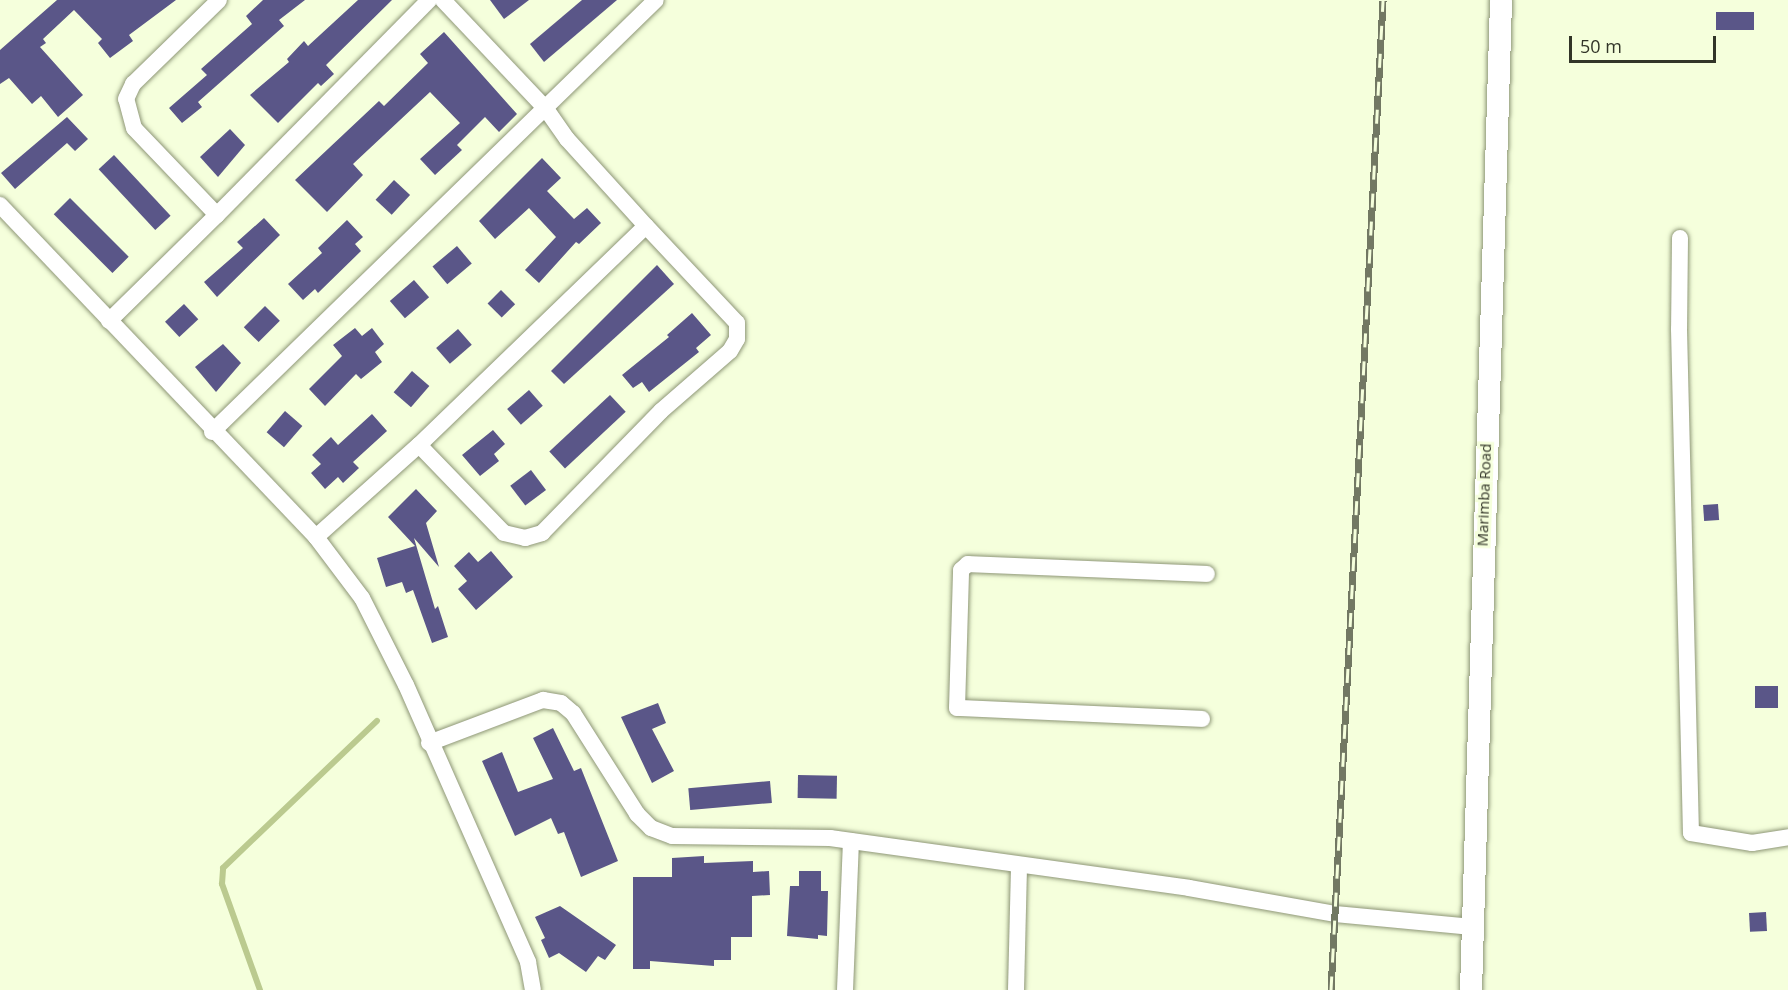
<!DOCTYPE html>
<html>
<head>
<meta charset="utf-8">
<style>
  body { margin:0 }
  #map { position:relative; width:1788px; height:990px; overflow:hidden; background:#f5ffdc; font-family:"Open Sans",sans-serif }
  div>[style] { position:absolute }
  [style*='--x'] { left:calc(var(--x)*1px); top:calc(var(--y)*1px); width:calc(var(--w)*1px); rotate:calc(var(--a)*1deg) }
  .stream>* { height:6px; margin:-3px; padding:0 3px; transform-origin:3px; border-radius:3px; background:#bbca8f }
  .building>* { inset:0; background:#5a5688; transform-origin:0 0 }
  .roads { filter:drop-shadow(0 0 2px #8e9777) drop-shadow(0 0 2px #8e9777) }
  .street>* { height:16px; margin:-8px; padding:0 8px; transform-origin:8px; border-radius:8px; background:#fff }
  .secondary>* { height:22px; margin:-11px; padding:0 11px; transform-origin:11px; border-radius:11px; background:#fff }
  .rail>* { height:7px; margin-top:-3.5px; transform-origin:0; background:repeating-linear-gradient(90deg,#f5ffdc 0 14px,#727863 0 28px); box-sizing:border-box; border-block:2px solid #727863 }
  span { translate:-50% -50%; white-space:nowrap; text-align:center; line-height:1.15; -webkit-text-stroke:6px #f5ffdc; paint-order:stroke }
  .street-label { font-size:15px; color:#323528 }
  .scale { position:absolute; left:1569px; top:36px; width:147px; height:27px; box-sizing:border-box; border:3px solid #323528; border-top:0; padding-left:8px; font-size:18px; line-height:21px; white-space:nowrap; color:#323528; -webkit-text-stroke:4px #f5ffdc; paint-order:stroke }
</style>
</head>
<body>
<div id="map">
  <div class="stream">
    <div style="--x:260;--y:990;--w:113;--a:-109.7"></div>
    <div style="--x:222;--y:884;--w:16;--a:-86"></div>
    <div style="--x:223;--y:868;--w:213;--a:-43.7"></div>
  </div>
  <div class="building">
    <div style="clip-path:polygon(57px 0,176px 0,129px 35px,133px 41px,110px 58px,98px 43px,102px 39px,74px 10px,43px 39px,46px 43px,40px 47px,83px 95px,58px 117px,41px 96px,32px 104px,9px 78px,0 84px,0 50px)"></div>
    <div style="clip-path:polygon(263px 0,305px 0,279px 20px,284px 26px,198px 102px,202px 107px,182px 123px,169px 108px,207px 75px,201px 69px,252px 24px,246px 16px)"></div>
    <div style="clip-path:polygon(358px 0,392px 0,326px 65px,334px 74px,321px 86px,318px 83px,278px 123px,250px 95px,289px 62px,287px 59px,304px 41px,308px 46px)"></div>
    <div style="clip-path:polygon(490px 0,529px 0,504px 19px)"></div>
    <div style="clip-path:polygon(582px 0,617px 0,544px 62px,530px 44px)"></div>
    <div style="left:1754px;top:12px;width:18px;height:38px;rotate:90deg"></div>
    <div style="clip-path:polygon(444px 32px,517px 114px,499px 132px,485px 117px,457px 145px,462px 150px,435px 175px,420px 159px,460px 123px,430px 92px,353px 164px,363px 175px,327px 212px,295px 180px,379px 101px,384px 106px,428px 63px,420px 54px)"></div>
    <div style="clip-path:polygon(67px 117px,88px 139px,75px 151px,67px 143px,15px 189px,1px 173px)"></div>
    <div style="clip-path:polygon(230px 129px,245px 145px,218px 177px,200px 157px)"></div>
    <div style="left:114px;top:155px;width:83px;height:21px;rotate:47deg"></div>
    <div style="clip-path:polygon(542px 158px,561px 178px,547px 191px,574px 219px,587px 208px,601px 223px,579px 244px,576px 242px,539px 283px,525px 270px,556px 237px,529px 208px,495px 239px,479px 221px)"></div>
    <div style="left:394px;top:180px;width:22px;height:27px;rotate:43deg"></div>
    <div style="left:70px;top:198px;width:83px;height:23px;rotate:45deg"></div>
    <div style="clip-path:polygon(264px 218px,280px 235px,217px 297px,204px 282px,243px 248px,237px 242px)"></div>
    <div style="clip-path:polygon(347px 220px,363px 237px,355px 244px,361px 251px,318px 293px,315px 289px,303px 300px,288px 284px,322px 253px,318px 248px)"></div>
    <div style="left:457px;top:246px;width:23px;height:32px;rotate:50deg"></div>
    <div style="clip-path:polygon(657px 265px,674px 284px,564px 384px,551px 371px)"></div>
    <div style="left:414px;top:280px;width:23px;height:32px;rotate:49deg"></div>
    <div style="left:501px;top:290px;width:20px;height:19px;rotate:45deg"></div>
    <div style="left:184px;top:304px;width:21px;height:26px;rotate:47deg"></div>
    <div style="left:265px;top:306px;width:21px;height:30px;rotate:45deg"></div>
    <div style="clip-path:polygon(692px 313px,711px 335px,696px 348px,699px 352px,649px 392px,642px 382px,633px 388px,622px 375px,669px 337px,667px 335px)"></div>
    <div style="clip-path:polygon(355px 328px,362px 336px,372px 328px,384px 344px,375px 352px,382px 362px,361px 379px,356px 374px,325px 406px,309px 389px,342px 356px,333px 345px)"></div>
    <div style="left:458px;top:329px;width:21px;height:29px;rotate:49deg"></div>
    <div style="clip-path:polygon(223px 344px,241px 363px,216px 392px,195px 367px)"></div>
    <div style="left:412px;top:371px;width:23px;height:28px;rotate:41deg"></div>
    <div style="left:529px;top:390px;width:21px;height:29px;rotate:49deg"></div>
    <div style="left:610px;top:395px;width:23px;height:83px;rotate:47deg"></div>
    <div style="left:285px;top:411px;width:23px;height:28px;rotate:41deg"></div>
    <div style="clip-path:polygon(372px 414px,387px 431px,353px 462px,359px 468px,343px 483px,338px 477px,325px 489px,311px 473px,321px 464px,312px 455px,331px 437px,338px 445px)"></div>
    <div style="clip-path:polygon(493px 430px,505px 444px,494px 454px,499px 461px,480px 476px,462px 455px)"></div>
    <div style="left:531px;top:470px;width:25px;height:26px;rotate:53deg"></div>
    <div style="clip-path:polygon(416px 489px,437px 511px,426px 523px,439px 567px,414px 538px,435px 609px,438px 606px,448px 637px,432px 643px,413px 590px,406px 593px,402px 582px,386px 587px,377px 558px,415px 546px,388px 517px)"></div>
    <div style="left:1718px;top:504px;width:16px;height:15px;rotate:86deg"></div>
    <div style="clip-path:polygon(491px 551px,513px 577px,476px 610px,458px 589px,467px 581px,454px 566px,469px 552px,478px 562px)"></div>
    <div style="left:1778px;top:686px;width:22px;height:23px;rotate:90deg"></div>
    <div style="clip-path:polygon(658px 703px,666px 723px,652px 729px,674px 771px,652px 783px,621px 717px)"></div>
    <div style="clip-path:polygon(553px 728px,574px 771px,581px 768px,618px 861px,581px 877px,564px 832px,558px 834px,551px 818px,515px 836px,482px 761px,502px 752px,518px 792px,553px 779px,533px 738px)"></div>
    <div style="left:798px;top:775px;width:39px;height:23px;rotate:1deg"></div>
    <div style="left:770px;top:781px;width:22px;height:82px;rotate:85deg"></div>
    <div style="clip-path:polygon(704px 856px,704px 863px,753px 861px,753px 872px,769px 871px,770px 895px,752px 896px,752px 937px,731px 937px,731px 960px,714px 960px,714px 966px,650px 961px,650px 969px,633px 969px,633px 877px,672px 877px,672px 858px)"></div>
    <div style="clip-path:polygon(799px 871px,821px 871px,821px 891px,828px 891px,827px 936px,818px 935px,818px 939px,787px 936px,790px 886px,799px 886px)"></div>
    <div style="clip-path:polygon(560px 906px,616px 945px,605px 960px,598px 956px,586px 972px,559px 953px,549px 958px,541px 940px,545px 938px,535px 917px)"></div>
    <div style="left:1766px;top:912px;width:19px;height:17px;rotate:87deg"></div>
  </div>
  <div class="roads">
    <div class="street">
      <div style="--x:0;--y:205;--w:458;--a:46.4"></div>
      <div style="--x:316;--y:537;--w:76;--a:53"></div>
      <div style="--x:362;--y:598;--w:97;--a:63.2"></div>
      <div style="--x:406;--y:685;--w:303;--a:66.2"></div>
      <div style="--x:528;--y:962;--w:28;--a:80"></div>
      <div style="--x:217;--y:215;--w:302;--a:-45.4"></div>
      <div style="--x:1680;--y:238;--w:91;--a:90.6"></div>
      <div style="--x:1679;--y:329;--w:504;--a:88.64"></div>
      <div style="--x:1691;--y:833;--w:62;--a:9.3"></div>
      <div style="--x:1752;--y:843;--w:36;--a:-9"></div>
      <div style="--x:109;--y:321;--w:151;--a:-44.5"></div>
      <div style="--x:217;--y:215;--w:120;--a:-133.7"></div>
      <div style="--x:134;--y:128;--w:30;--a:-105"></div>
      <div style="--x:126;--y:99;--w:17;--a:-65"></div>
      <div style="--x:133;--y:84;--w:120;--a:-44.3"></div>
      <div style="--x:212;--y:432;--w:619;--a:-44.22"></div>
      <div style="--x:419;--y:445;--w:122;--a:46"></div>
      <div style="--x:504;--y:533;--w:22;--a:13"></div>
      <div style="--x:525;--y:538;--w:18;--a:-16"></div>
      <div style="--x:542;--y:533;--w:170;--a:-45.7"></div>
      <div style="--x:661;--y:411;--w:91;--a:-41"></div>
      <div style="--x:730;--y:351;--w:14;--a:-60"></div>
      <div style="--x:737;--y:339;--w:16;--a:-90"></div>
      <div style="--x:737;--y:323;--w:133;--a:-133.2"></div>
      <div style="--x:316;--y:537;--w:138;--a:-41.8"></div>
      <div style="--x:419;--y:445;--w:315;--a:-44"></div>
      <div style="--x:646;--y:226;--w:118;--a:-132.2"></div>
      <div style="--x:567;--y:139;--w:37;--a:-125"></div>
      <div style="--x:546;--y:109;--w:150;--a:-133.4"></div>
      <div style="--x:1202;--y:719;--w:245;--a:-177.4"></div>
      <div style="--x:957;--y:708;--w:138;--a:-88.3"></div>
      <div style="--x:961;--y:570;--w:9;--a:-41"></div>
      <div style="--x:968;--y:564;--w:239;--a:2.4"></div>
      <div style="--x:429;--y:743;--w:122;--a:-20.7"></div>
      <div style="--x:543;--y:700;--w:18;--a:9"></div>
      <div style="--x:561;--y:703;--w:16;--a:40"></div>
      <div style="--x:573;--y:713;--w:120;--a:57.6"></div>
      <div style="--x:637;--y:814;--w:20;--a:45"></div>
      <div style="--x:651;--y:828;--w:22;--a:21"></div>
      <div style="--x:672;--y:836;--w:158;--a:0.7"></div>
      <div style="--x:830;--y:838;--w:362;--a:7.9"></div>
      <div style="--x:1189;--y:888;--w:148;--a:10.1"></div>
      <div style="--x:1335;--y:914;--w:138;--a:5.4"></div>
      <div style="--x:845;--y:990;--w:149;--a:-87.7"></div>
      <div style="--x:1016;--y:990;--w:124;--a:-88.6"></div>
    </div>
    <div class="secondary">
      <div style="--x:1471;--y:990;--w:990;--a:-88.26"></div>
    </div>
  </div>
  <div class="rail">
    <div style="--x:1331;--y:990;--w:991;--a:-86.99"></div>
  </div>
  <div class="street-label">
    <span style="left:1484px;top:495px;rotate:-88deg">Marimba Road</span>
  </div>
  <div class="scale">50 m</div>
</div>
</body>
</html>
